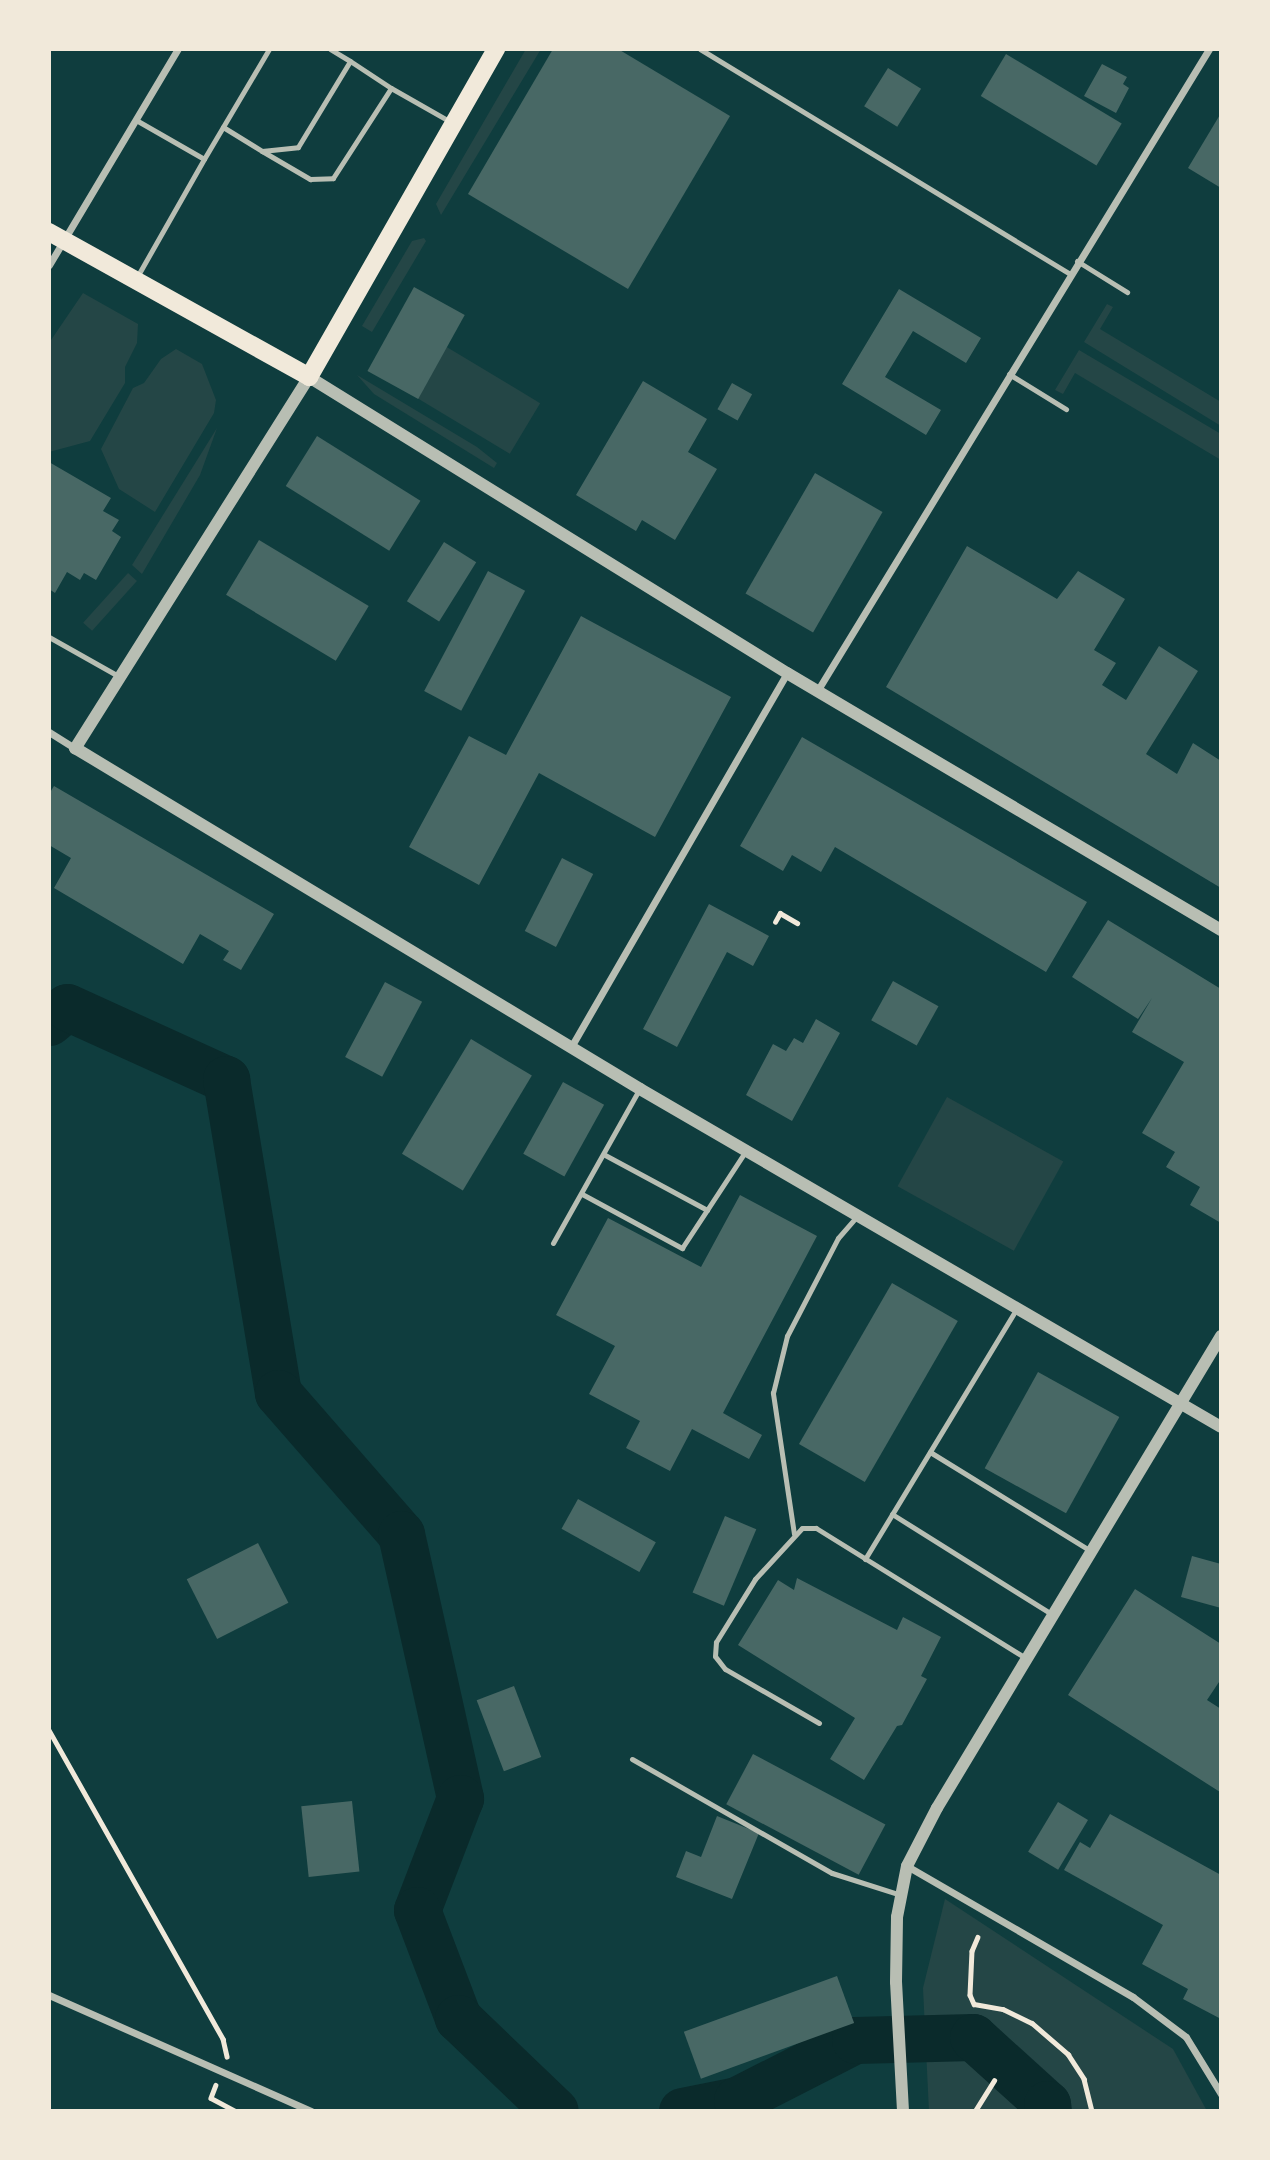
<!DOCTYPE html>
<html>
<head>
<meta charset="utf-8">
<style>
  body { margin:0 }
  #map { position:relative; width:1270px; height:2160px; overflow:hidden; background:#0f3d3e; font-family:Cabin,sans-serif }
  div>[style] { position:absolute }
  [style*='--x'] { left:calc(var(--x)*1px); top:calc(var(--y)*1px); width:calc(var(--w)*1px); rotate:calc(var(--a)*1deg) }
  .green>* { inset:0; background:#244646; transform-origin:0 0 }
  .river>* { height:47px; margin:-23.5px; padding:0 23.5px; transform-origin:23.5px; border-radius:23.5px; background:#0a2a2b }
  .building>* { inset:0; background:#486865; transform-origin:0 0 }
  .path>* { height:4.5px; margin:-2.25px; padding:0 2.25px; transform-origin:2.25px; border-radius:2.25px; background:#f1e9da }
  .service>* { height:5px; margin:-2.5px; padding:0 2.5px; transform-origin:2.5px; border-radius:2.5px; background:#b8beb3 }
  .minor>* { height:7px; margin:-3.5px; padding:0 3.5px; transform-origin:3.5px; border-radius:3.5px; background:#b8beb3 }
  .tertiary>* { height:12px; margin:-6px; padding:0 6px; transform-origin:6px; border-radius:6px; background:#b8beb3 }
  .primary>* { height:18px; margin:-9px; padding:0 9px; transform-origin:9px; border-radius:9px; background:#f1e9da }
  span { translate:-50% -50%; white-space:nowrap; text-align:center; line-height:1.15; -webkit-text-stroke:7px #f1e9da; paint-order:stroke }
  .frame { position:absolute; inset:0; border:51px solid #f1e9da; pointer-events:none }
</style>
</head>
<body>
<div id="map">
  <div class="green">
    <div style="clip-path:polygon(526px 49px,541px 49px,441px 215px,436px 204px)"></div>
    <div style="clip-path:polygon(424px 238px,426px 241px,372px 332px,362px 326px,412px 241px)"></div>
    <div style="clip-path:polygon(83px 293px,138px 324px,137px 343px,125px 367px,125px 383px,90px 441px,49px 452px,49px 343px)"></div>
    <div style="clip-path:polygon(1107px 304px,1113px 307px,1100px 329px,1221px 402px,1221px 426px,1084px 342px)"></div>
    <div style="left:445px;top:346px;width:111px;height:59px;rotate:31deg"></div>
    <div style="clip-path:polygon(176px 349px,202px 364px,216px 400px,214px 413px,155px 512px,119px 489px,101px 449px,133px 388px,144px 383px,161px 359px)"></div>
    <div style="clip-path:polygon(1079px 350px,1221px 434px,1221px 460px,1075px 373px,1063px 394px,1055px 390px)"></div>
    <div style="clip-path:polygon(357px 375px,477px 447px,497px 463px,494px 468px,374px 394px)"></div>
    <div style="clip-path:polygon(217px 428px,200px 475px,142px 574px,132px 565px)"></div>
    <div style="left:128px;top:573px;width:12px;height:67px;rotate:42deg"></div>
    <div style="left:947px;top:1097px;width:133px;height:102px;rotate:29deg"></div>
    <div style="clip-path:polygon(945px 1899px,1173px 2049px,1207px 2111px,929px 2111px,923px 1988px)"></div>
  </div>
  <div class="river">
    <div style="--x:49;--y:1022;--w:23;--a:-40"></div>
    <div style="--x:67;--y:1007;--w:175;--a:24.4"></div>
    <div style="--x:226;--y:1079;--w:318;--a:80.6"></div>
    <div style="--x:278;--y:1393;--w:187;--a:48.9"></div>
    <div style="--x:401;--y:1534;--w:271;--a:77.4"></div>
    <div style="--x:460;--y:1798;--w:120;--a:111"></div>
    <div style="--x:417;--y:1910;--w:116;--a:69.2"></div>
    <div style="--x:458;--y:2018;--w:134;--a:43.8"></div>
    <div style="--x:682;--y:2111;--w:56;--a:-11.3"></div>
    <div style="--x:737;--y:2100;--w:132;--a:-27"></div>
    <div style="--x:855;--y:2040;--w:118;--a:-1.5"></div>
    <div style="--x:973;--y:2037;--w:100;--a:42.2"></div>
    <div style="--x:1047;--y:2104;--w:7;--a:82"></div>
  </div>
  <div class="building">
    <div style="clip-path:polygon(553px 49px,618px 49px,730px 116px,628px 289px,468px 194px)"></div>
    <div style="left:1006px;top:54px;width:135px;height:49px;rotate:31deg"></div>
    <div style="clip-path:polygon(1102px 64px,1127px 77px,1123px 84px,1129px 88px,1116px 113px,1084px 96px)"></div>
    <div style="left:888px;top:68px;width:39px;height:45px;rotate:32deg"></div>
    <div style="clip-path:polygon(1221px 113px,1221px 188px,1188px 168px)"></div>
    <div style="left:414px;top:287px;width:58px;height:96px;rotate:29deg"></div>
    <div style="clip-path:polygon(899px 289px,981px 338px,966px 363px,913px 331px,885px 377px,941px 410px,926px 435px,842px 384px)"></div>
    <div style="clip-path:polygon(643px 381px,707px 419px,688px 452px,717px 469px,675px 540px,642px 520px,636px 531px,576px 495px)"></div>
    <div style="left:732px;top:383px;width:23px;height:30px;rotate:29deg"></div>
    <div style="left:317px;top:436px;width:122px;height:59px;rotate:32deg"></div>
    <div style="clip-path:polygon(49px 462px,111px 498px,103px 511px,119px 520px,112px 531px,121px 537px,96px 580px,84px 573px,80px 580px,67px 572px,55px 593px,49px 589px)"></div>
    <div style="left:815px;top:473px;width:78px;height:139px;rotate:30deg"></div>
    <div style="left:259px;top:540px;width:128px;height:64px;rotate:31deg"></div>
    <div style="left:444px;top:542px;width:38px;height:70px;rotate:32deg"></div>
    <div style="clip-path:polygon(967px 546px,1057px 599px,1078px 571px,1125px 599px,1094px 650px,1116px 663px,1102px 685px,1126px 700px,1159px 646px,1198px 671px,1146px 754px,1177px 774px,1193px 743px,1221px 761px,1221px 888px,886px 687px)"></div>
    <div style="left:488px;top:571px;width:42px;height:136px;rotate:28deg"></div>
    <div style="clip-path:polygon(581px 616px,731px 697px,655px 837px,539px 773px,479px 885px,409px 847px,469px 736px,506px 755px)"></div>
    <div style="clip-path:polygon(802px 737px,1087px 902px,1046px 972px,835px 847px,821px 872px,792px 855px,783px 871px,740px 846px)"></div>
    <div style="clip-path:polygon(54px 786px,274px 914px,241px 970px,223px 960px,229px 951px,200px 934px,183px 964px,54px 888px,71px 858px,49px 845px,49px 794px)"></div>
    <div style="left:562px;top:858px;width:35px;height:82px;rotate:27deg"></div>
    <div style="clip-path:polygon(709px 904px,769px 936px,753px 966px,727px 952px,677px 1047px,643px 1029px)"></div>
    <div style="clip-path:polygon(1108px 920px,1221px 989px,1221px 1223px,1190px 1205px,1200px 1187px,1166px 1167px,1175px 1152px,1142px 1133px,1184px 1062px,1132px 1032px,1152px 998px,1138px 1019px,1072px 977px)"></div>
    <div style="left:893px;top:981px;width:52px;height:45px;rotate:29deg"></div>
    <div style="left:385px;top:982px;width:42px;height:85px;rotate:28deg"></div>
    <div style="clip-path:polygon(816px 1019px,840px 1033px,792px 1121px,746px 1095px,773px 1044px,786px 1051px,794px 1038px,803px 1043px)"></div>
    <div style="left:471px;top:1039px;width:71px;height:134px;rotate:31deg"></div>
    <div style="left:563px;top:1082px;width:47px;height:82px;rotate:29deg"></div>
    <div style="clip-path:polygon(740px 1195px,817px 1236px,723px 1413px,762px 1435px,749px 1459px,692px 1429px,670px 1471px,626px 1448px,640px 1421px,589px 1394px,615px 1346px,556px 1315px,608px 1218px,701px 1267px)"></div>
    <div style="left:892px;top:1283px;width:76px;height:186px;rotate:30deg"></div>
    <div style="left:1038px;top:1372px;width:93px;height:110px;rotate:29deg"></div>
    <div style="left:578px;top:1499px;width:89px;height:34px;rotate:29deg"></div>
    <div style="left:725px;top:1516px;width:34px;height:83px;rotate:23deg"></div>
    <div style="left:258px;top:1543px;width:67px;height:80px;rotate:63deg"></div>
    <div style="clip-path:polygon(1192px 1556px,1221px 1564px,1221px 1608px,1181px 1597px)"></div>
    <div style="clip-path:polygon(797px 1578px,897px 1630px,903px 1617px,941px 1637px,921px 1676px,927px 1679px,902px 1725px,897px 1726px,864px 1780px,830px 1759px,855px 1718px,738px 1645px,778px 1580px,794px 1590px)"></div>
    <div style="clip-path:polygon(1135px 1589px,1221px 1644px,1221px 1679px,1207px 1700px,1221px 1709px,1220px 1792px,1068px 1695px)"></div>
    <div style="left:514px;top:1686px;width:76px;height:40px;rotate:69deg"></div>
    <div style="left:753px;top:1754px;width:150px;height:57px;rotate:28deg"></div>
    <div style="left:352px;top:1801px;width:71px;height:51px;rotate:84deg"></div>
    <div style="left:1058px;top:1802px;width:35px;height:58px;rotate:31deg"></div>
    <div style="clip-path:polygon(1110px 1814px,1221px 1875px,1221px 2019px,1183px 1999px,1188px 1989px,1142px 1964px,1163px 1925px,1064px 1870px,1080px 1842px,1090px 1848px)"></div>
    <div style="clip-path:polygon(717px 1816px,759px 1833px,732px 1899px,676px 1877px,686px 1851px,701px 1857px)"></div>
    <div style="left:837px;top:1976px;width:50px;height:163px;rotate:70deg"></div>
  </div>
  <div class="path">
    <div style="--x:775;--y:922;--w:10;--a:-61"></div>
    <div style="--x:780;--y:913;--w:20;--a:30"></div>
    <div style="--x:49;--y:1730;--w:355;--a:60.6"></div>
    <div style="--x:223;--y:2039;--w:18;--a:77"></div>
    <div style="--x:978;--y:1937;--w:15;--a:113"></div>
    <div style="--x:972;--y:1951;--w:44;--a:92.6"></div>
    <div style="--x:970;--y:1995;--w:10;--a:66"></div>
    <div style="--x:974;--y:2004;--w:29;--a:10"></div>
    <div style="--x:1003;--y:2009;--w:32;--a:26"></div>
    <div style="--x:1032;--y:2023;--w:48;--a:40.7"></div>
    <div style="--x:1068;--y:2054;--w:30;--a:57"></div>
    <div style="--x:1084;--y:2079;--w:33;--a:76"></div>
    <div style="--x:216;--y:2085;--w:14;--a:111"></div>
    <div style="--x:211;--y:2098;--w:27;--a:28"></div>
    <div style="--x:975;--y:2111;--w:36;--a:-58"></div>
  </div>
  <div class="service">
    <div style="--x:700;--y:49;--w:432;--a:31.3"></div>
    <div style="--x:391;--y:88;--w:67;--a:29.6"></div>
    <div style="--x:136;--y:120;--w:78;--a:29.8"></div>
    <div style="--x:204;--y:159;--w:136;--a:119.6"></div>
    <div style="--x:223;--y:127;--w:46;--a:31.6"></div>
    <div style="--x:262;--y:151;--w:36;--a:-6"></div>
    <div style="--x:298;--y:147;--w:100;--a:-58.8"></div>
    <div style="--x:350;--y:61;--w:23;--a:-149"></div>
    <div style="--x:262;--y:151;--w:56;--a:30.3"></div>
    <div style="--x:310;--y:179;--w:23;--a:-2"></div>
    <div style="--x:333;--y:178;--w:107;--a:-57.2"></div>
    <div style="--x:391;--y:88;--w:49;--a:-146.6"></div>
    <div style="--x:204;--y:159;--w:128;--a:-59.4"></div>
    <div style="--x:1077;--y:261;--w:59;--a:31.8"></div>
    <div style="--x:1009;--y:374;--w:67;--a:31.6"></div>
    <div style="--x:49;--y:637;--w:81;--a:29.4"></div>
    <div style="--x:605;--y:1155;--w:116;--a:28.3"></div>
    <div style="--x:707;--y:1210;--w:69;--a:-56.8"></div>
    <div style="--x:582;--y:1194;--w:114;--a:28.4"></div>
    <div style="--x:682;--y:1248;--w:45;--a:-56.7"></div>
    <div style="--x:553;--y:1243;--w:176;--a:-60.7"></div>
    <div style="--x:930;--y:1452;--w:189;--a:31.6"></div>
    <div style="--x:892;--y:1514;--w:190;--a:32.1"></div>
    <div style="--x:794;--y:1534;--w:143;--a:-98.5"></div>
    <div style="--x:773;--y:1393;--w:59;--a:-76.2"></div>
    <div style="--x:787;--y:1336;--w:110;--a:-62.5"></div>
    <div style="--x:838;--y:1238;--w:30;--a:-49"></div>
    <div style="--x:865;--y:1559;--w:291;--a:-58.8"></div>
    <div style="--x:819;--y:1723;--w:108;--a:-150.1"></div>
    <div style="--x:725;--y:1669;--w:16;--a:-128"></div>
    <div style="--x:715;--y:1656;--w:14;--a:-86"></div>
    <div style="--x:716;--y:1642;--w:74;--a:-58.2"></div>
    <div style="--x:755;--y:1579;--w:69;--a:-47.3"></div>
    <div style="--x:802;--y:1528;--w:14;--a:0"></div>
    <div style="--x:816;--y:1528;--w:248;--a:31.8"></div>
    <div style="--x:632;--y:1759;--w:230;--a:29.7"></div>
    <div style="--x:832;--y:1873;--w:72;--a:17.7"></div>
  </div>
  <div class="minor">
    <div style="--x:49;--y:265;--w:252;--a:-59.2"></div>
    <div style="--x:819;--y:688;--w:749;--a:-58.6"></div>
    <div style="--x:49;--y:732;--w:31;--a:32"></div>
    <div style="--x:571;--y:1047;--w:432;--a:-60"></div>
    <div style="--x:907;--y:1866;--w:261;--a:30.1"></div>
    <div style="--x:1133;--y:1997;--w:66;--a:37"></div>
    <div style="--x:1186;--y:2037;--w:67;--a:58.4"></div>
    <div style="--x:49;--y:1995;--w:287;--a:23.9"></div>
  </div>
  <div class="tertiary">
    <div style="--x:1221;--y:930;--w:504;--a:-149.37"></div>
    <div style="--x:787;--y:673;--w:562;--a:-148.23"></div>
    <div style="--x:309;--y:377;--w:439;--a:122.2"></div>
    <div style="--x:75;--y:748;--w:660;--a:31.11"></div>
    <div style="--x:640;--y:1089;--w:672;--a:30.19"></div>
    <div style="--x:903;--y:2111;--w:129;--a:-93.1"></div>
    <div style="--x:896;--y:1982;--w:65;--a:-89.1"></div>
    <div style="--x:897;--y:1917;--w:52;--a:-78.9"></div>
    <div style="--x:907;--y:1866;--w:65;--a:-62.7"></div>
    <div style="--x:937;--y:1808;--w:551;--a:-58.96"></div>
  </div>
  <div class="primary">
    <div style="--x:49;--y:232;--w:298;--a:29.1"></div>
    <div style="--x:309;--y:377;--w:378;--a:-60.3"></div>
  </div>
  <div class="frame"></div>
</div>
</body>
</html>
